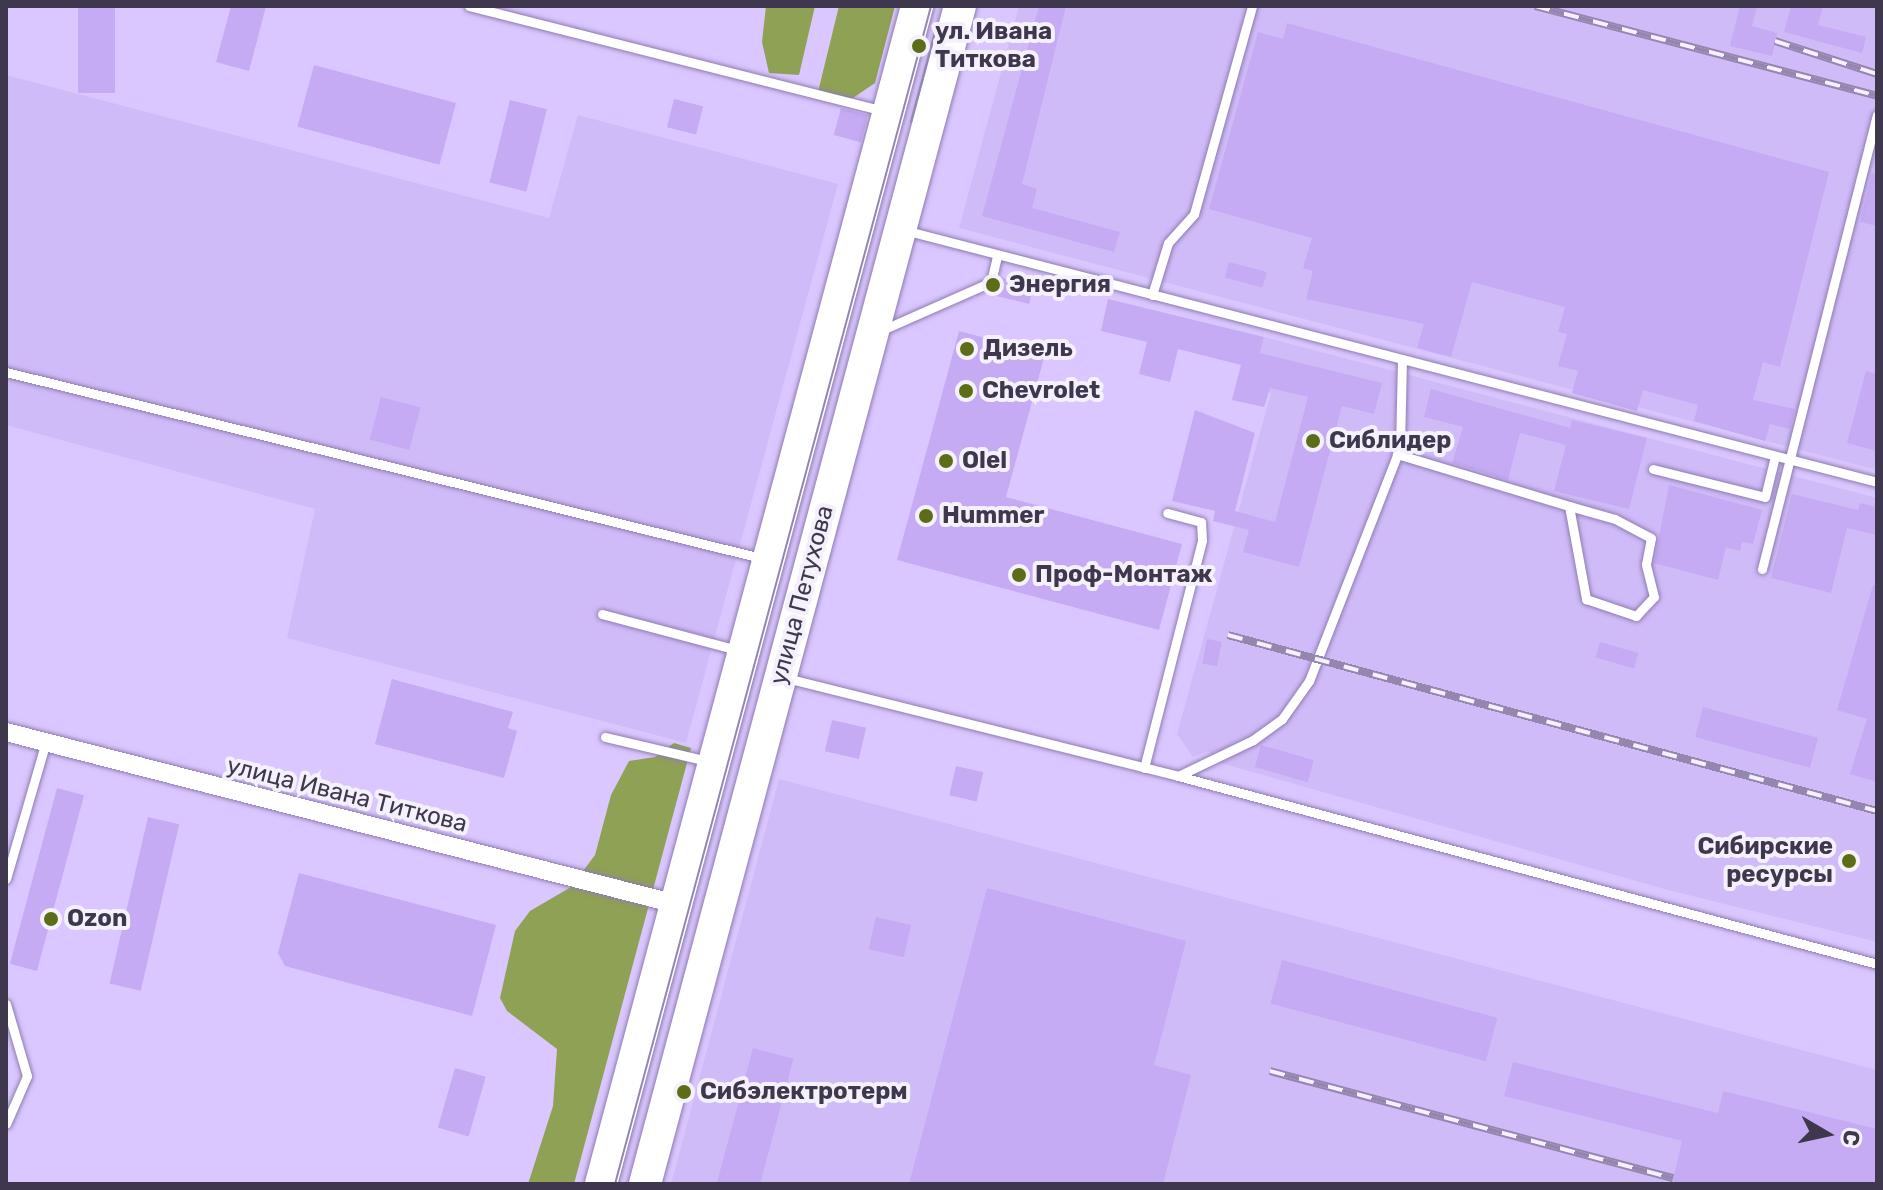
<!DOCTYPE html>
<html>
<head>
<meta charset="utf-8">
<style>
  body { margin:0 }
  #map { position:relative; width:1883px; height:1190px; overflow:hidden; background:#dac7ff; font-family:Rubik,sans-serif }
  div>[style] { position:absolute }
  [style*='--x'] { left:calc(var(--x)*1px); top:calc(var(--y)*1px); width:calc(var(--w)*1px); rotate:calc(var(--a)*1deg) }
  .built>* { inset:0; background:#d0bbf9 }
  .forest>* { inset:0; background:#8fa155 }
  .building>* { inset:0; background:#c4abf3; transform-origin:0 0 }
  .roads { filter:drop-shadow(0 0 2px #8e7db0) drop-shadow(0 0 2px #8e7db0) }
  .lane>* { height:9px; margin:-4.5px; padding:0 4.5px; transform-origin:4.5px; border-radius:4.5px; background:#fff }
  .street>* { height:18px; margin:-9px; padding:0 9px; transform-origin:9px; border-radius:9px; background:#fff }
  .highway>* { height:32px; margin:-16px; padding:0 16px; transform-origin:16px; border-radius:16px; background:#fff }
  .tram>* { height:2px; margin:-1px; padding:0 1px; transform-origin:1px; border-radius:1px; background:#9486af }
  .rail>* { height:8px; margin-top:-4px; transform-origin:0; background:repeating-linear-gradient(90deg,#f4f1fc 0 15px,#9486af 0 30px); box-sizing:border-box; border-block:2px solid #9486af }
  .dots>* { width:22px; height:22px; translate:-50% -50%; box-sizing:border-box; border:4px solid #f4f1fc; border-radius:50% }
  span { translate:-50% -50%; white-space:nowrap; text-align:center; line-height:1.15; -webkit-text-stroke:8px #f4f1fc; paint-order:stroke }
  .poi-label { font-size:24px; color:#3f374d; font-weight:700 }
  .left { translate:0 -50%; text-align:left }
  .right { translate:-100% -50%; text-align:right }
  .street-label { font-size:24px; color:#3f374d }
  .frame { position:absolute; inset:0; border:8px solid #3f374d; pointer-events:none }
  .north { position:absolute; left:1787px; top:1094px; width:80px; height:80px; -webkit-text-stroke:6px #f4f1fc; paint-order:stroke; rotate:99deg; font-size:22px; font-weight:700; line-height:32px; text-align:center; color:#3f374d }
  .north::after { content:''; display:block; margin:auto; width:28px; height:36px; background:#3f374d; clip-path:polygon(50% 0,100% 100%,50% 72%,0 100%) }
</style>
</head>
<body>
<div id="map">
  <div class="built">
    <div style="clip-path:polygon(1019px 6px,1877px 6px,1877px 470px,959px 228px)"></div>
    <div style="clip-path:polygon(6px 75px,549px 218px,578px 115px,838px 184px,686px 743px,287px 638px,315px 509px,6px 425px)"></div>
    <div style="clip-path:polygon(1264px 337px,1877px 498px,1877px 942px,1668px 890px,1217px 762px,1208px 751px,1193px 757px,1177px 734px,1271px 393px,1252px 387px)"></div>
    <div style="clip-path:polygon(779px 779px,1877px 1070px,1877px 1184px,671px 1184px)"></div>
  </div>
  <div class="forest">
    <div style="clip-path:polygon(766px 6px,815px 6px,799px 75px,769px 73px,762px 42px)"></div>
    <div style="clip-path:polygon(839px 6px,895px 6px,875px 83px,850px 100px,818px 92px)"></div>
    <div style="clip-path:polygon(674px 743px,691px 748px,574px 1184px,528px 1184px,553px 1106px,557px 1049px,507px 1011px,500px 998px,515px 931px,530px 911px,571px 887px,595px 855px,611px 795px,629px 761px,655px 757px)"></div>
  </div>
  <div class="building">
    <div style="left:78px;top:6px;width:37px;height:87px"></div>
    <div style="clip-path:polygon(231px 6px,266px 6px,249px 71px,216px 62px)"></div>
    <div style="clip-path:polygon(1039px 6px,1066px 6px,1022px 184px,1037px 189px,1032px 208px,1120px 232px,1114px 252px,982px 216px)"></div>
    <div style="clip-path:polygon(1740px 6px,1757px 6px,1752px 26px,1777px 33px,1772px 56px,1730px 46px)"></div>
    <div style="clip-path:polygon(1791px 6px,1823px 6px,1818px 25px,1866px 37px,1862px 53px,1784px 32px)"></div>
    <div style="clip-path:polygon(1287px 23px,1829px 172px,1780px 367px,1763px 362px,1753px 400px,1795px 409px,1790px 429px,1770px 424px,1765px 441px,1694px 421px,1698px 405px,1643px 390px,1637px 411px,1572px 393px,1578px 371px,1558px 366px,1567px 334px,1558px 332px,1565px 307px,1472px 282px,1451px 357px,1417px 348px,1424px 324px,1306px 299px,1313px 271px,1303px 268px,1312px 238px,1209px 209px,1258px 32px,1283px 39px)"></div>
    <div style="left:314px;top:65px;width:147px;height:64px;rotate:15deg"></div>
    <div style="left:674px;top:99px;width:30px;height:29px;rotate:14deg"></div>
    <div style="left:510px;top:100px;width:38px;height:85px;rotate:14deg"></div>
    <div style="left:841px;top:108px;width:28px;height:28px;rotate:15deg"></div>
    <div style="clip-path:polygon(1872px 173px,1877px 174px,1877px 226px,1860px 222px)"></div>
    <div style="left:1229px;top:262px;width:39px;height:16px;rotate:15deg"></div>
    <div style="clip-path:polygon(1000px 277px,1023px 283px,1032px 292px,1029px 304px,984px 293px)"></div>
    <div style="clip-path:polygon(1108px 299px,1264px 337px,1260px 353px,1382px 383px,1374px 414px,1342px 406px,1299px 567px,1243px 552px,1249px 530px,1213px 521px,1215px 511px,1172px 501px,1195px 410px,1255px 433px,1235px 511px,1275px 522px,1308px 397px,1270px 388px,1264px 407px,1232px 400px,1241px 365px,1178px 349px,1170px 382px,1139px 374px,1147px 342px,1101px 331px)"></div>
    <div style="clip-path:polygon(959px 331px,1045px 354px,1006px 497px,1182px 544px,1159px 630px,897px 560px)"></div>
    <div style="clip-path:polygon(1866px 371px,1877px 374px,1877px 451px,1847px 443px)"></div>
    <div style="clip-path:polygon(1431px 389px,1570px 428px,1572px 420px,1647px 438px,1629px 509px,1554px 491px,1566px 445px,1520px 433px,1508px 480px,1452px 463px,1463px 427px,1424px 417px)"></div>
    <div style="left:381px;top:397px;width:41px;height:44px;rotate:15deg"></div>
    <div style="clip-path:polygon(1669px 485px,1762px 510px,1753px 544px,1742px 542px,1740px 551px,1726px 547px,1718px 580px,1654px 563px)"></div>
    <div style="clip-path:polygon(1792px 494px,1858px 510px,1860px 503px,1877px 507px,1877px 535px,1847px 528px,1831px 593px,1771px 578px)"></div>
    <div style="clip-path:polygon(1873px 585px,1877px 585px,1877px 782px,1850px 774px,1867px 719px,1837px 710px)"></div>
    <div style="left:1207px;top:639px;width:15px;height:25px;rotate:11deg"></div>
    <div style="left:1600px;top:642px;width:40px;height:16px;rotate:16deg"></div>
    <div style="clip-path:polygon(392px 679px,513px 712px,508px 728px,517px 731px,504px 778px,375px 744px)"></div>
    <div style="left:1703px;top:707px;width:119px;height:31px;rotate:15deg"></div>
    <div style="left:832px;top:720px;width:35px;height:32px;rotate:13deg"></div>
    <div style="left:1261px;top:745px;width:55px;height:23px;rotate:16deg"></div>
    <div style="left:956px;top:766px;width:28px;height:30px;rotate:13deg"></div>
    <div style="left:57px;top:788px;width:28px;height:182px;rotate:15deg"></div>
    <div style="left:148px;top:817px;width:32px;height:171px;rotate:13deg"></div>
    <div style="clip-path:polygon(299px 873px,496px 925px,472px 1016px,285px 966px,278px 953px)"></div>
    <div style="clip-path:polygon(987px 888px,1186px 941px,1154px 1065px,1191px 1075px,1163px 1184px,909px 1184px)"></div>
    <div style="left:876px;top:917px;width:36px;height:33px;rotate:13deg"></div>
    <div style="left:1282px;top:960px;width:223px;height:45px;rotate:15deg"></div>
    <div style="left:753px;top:1048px;width:42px;height:141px;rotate:15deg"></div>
    <div style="clip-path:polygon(1513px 1062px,1718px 1113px,1723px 1091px,1877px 1129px,1877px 1184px,1672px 1184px,1682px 1141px,1504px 1096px)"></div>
    <div style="left:455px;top:1068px;width:32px;height:62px;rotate:16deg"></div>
  </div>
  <div class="roads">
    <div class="lane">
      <div style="--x:469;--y:6;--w:429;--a:14.2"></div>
      <div style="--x:904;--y:230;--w:1005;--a:14.52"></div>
      <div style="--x:1152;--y:295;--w:54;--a:-72.9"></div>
      <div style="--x:1168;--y:243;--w:39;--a:-48"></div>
      <div style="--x:1194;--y:214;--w:216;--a:-74.4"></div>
      <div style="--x:880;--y:331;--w:121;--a:-23.8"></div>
      <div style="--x:991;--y:282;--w:28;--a:-77"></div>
      <div style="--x:6;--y:372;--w:778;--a:13.84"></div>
      <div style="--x:1397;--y:454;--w:180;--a:16.8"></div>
      <div style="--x:1569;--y:506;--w:95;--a:79.6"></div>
      <div style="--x:1586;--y:599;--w:53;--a:18.8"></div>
      <div style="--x:1636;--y:616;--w:26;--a:-47"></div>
      <div style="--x:1654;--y:597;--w:34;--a:-104"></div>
      <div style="--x:1646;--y:564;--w:26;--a:-79"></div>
      <div style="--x:1651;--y:538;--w:41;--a:-152.2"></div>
      <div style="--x:1615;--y:519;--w:48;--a:-164.2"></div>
      <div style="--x:1653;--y:469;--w:115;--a:14"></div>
      <div style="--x:1765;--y:497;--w:42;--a:-76.3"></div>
      <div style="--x:1762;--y:569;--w:468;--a:-75.8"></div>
      <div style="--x:602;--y:614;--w:140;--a:14.9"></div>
      <div style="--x:786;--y:678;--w:404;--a:14"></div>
      <div style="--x:1178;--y:776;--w:724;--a:15.05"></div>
      <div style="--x:605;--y:737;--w:105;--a:13.2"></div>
      <div style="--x:1144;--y:768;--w:235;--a:-75.7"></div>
      <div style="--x:1202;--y:540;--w:18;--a:-93"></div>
      <div style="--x:1201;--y:522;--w:35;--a:-165"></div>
      <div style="--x:1178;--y:776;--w:83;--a:-25.6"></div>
      <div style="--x:1253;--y:740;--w:36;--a:-36"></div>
      <div style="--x:1282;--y:719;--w:47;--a:-54.6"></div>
      <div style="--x:1309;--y:681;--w:251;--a:-68.7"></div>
      <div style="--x:1400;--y:447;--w:88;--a:-88.7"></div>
      <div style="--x:6;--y:879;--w:144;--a:-73.8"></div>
      <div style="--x:6;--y:1004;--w:75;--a:73.7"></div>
      <div style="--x:27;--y:1076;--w:52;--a:113.6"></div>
    </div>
    <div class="street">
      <div style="--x:6;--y:732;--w:692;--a:14.4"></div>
    </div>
    <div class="highway">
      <div style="--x:601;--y:1184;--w:1220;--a:-74.98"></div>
      <div style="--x:645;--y:1184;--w:1219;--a:-75.03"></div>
    </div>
  </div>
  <div class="tram">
    <div style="--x:911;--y:122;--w:100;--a:-75"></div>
    <div style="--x:615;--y:1184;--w:1220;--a:-74.98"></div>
  </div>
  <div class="rail">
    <div style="--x:1535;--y:6;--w:354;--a:14.7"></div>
    <div style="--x:1775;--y:41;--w:107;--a:17.9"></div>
    <div style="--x:1228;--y:635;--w:672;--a:15.17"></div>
    <div style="--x:1270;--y:1071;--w:417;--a:14.9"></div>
  </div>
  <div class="dots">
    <div style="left:919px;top:46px;background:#5c6c17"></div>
    <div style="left:993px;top:285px;background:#5c6c17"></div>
    <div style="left:967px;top:349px;background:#5c6c17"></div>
    <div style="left:966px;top:391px;background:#5c6c17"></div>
    <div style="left:1313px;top:441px;background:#5c6c17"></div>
    <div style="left:946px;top:461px;background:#5c6c17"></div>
    <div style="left:926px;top:516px;background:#5c6c17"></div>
    <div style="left:1019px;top:575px;background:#5c6c17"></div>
    <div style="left:1849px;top:861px;background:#5c6c17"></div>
    <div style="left:51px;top:919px;background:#5c6c17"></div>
    <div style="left:684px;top:1092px;background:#5c6c17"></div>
  </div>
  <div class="poi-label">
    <span class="left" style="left:935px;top:46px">ул. Ивана<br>Титкова</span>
    <span class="left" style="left:1009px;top:285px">Энергия</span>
    <span class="left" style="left:983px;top:349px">Дизель</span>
    <span class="left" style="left:982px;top:391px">Chevrolet</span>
    <span class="left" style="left:1329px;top:441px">Сиблидер</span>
    <span class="left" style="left:962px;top:461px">Olel</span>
    <span class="left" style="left:942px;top:516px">Hummer</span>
    <span class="left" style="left:1035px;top:575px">Проф-Монтаж</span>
    <span class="right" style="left:1833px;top:861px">Сибирские<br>ресурсы</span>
    <span class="left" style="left:67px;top:919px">Ozon</span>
    <span class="left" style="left:700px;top:1092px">Сибэлектротерм</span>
  </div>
  <div class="street-label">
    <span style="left:802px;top:595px;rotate:-75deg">улица Петухова</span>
    <span style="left:347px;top:795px;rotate:14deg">улица Ивана Титкова</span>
  </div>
  <div class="frame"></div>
  <div class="north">С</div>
</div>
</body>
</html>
